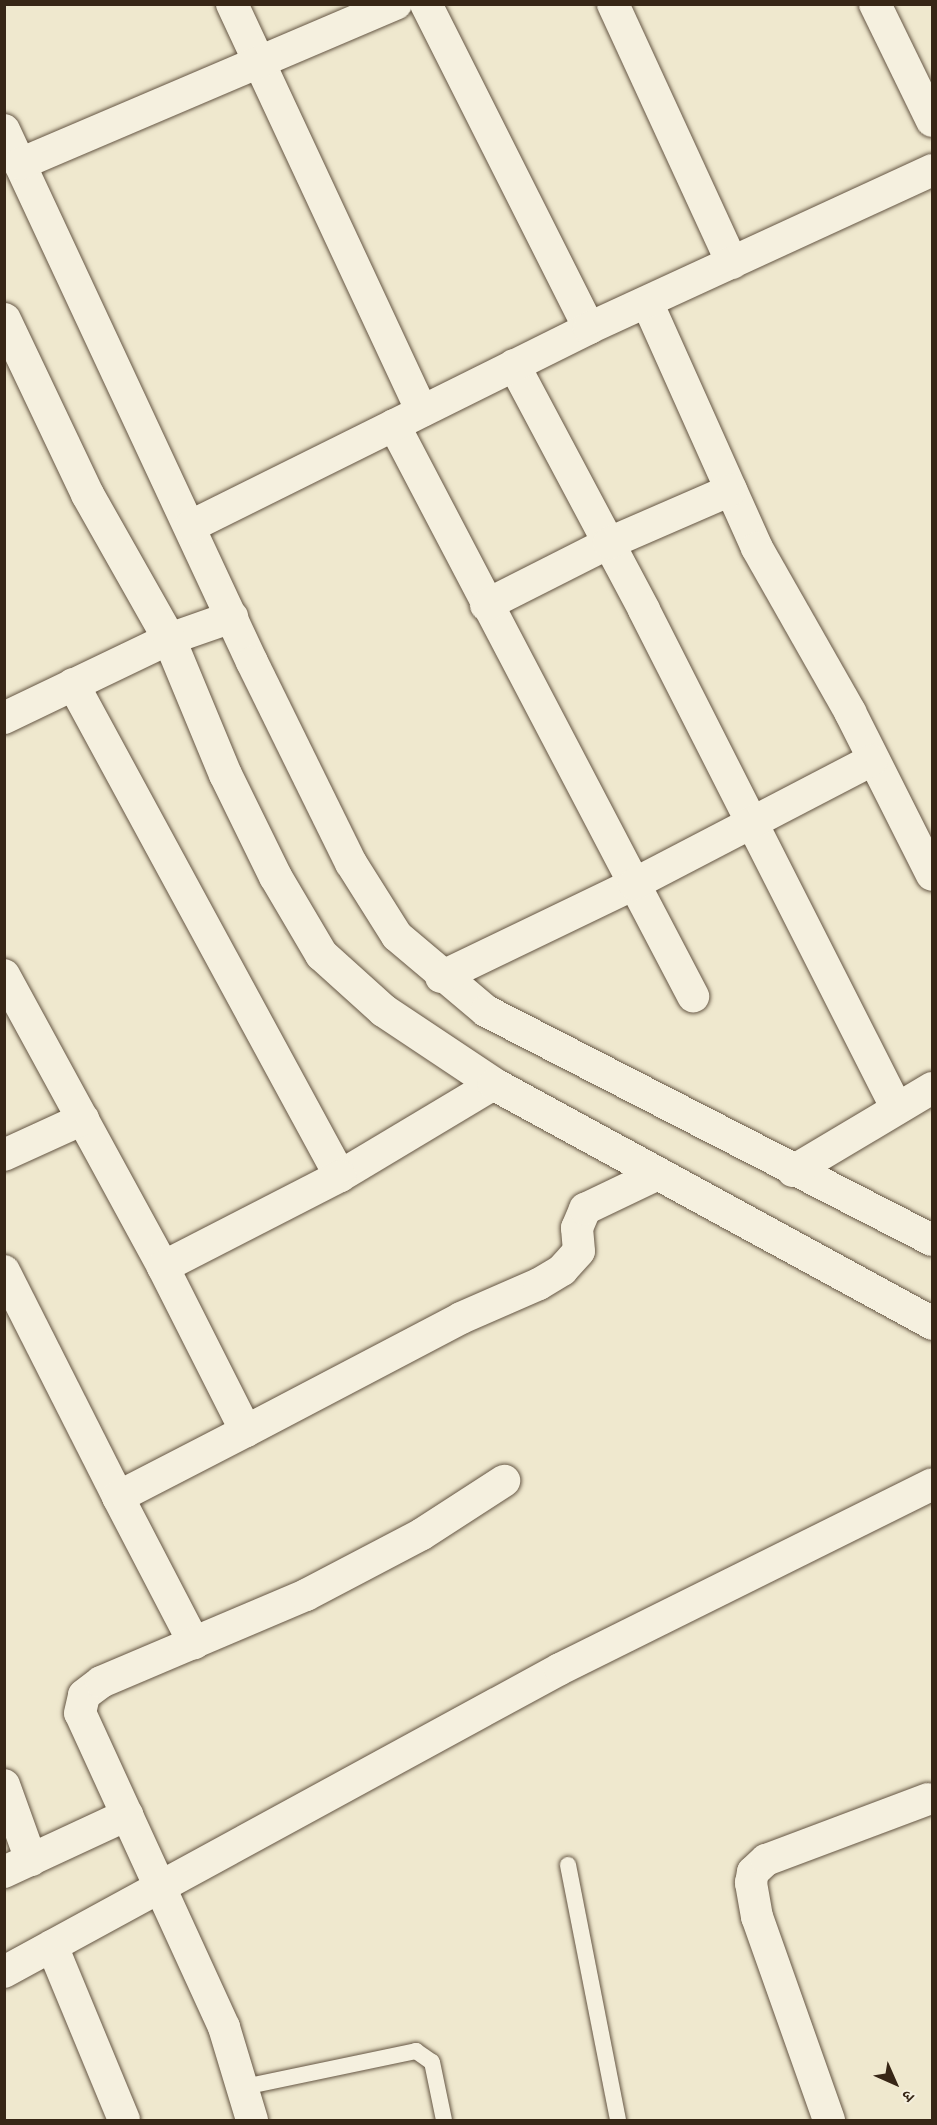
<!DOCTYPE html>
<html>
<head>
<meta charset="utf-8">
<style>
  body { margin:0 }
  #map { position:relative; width:937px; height:2125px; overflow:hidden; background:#efe8ce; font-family:Cardo,"Noto Serif Devanagari",serif }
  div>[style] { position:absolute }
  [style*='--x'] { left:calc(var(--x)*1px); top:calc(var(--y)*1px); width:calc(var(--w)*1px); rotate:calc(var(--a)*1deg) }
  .roads { filter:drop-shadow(0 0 2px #655644) drop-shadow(0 0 2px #655644) }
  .service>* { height:16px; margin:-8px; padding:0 8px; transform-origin:8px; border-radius:8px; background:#f5f0df }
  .minor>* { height:32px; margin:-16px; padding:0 16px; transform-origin:16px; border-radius:16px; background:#f5f0df }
  .tertiary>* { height:33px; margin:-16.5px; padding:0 16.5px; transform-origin:16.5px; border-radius:16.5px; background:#f5f0df }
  span { translate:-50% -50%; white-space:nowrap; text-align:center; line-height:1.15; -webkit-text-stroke:4.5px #f5f0df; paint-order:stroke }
  .frame { position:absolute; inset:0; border:6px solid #372616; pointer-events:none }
  .north { position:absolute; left:865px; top:2053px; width:60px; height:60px; -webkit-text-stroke:4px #f5f0df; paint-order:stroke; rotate:135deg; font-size:16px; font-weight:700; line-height:24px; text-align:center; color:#372616 }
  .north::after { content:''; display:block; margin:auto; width:21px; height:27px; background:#372616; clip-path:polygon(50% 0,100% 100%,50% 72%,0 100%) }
</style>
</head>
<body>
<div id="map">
  <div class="roads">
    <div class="service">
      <div style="--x:568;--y:1865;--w:260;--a:78.9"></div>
      <div style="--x:244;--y:2087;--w:176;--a:-11.8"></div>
      <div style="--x:416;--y:2051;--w:19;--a:35"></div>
      <div style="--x:432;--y:2062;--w:59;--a:78.3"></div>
    </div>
    <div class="minor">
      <div style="--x:232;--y:4;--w:449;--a:65"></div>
      <div style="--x:426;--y:4;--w:363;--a:63.3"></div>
      <div style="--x:613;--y:4;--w:285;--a:65.3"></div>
      <div style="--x:875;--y:4;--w:130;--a:64"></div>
      <div style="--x:4;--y:130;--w:587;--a:65.01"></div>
      <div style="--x:252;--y:662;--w:224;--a:63.8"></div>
      <div style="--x:351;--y:863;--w:86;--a:57.8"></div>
      <div style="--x:397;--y:936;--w:116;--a:40.1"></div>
      <div style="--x:486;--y:1011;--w:501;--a:27.18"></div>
      <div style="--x:20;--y:164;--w:409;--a:-23.1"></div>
      <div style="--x:647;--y:302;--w:269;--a:65.9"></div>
      <div style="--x:757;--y:548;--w:189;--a:60.4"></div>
      <div style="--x:850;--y:712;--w:182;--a:63.3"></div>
      <div style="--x:514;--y:365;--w:277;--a:62"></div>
      <div style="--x:644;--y:610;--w:559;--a:63.11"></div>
      <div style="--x:394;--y:425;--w:645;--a:62.36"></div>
      <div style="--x:191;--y:526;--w:445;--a:-26.4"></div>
      <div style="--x:589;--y:328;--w:378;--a:-24.7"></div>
      <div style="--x:486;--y:605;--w:138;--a:-26.8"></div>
      <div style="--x:609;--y:543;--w:133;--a:-23.5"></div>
      <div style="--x:73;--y:684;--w:560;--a:61.51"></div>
      <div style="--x:340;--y:1176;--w:179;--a:-30.9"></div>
      <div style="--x:4;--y:718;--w:183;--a:-25.6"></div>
      <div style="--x:169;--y:639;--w:67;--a:-19.2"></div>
      <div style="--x:4;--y:975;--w:332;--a:61.4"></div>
      <div style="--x:163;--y:1267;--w:199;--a:-27.2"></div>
      <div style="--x:441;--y:977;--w:214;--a:-25.7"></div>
      <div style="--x:634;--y:884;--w:268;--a:-27.5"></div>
      <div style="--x:4;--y:1155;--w:87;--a:-24.5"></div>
      <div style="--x:793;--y:1171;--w:162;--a:-30.8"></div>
      <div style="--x:163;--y:1267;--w:184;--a:63.2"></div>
      <div style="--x:246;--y:1431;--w:243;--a:-27.7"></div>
      <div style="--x:461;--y:1318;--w:85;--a:-23.6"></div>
      <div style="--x:539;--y:1284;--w:27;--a:-31"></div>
      <div style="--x:562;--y:1270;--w:25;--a:-48"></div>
      <div style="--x:579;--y:1251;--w:23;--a:-95"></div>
      <div style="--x:577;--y:1228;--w:21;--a:-67"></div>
      <div style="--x:585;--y:1209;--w:81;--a:-25.6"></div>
      <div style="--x:4;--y:1271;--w:253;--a:63.2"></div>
      <div style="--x:118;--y:1497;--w:144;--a:-27.3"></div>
      <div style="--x:118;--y:1497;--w:165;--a:62.5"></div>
      <div style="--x:4;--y:1785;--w:80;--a:70.2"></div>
      <div style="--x:4;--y:1872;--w:136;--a:-24.9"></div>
      <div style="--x:52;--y:1946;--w:188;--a:67.5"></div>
      <div style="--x:4;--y:1972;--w:633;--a:-28.59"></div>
      <div style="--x:560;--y:1669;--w:415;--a:-26.4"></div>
      <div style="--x:252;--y:2120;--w:97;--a:-106.8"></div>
      <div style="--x:224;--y:2027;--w:345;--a:-114.6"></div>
      <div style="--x:80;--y:1713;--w:18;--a:-77"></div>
      <div style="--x:84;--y:1695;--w:21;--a:-37"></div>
      <div style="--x:101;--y:1682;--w:223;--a:-23"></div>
      <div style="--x:306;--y:1595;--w:131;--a:-27.7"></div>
      <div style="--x:422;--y:1534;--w:98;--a:-32.9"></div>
      <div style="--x:829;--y:2120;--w:215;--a:-109.5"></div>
      <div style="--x:757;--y:1917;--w:35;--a:-100"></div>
      <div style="--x:751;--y:1883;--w:11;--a:-80"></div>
      <div style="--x:753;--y:1872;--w:18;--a:-43"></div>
      <div style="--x:766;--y:1860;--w:173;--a:-20.6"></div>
    </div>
    <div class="tertiary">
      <div style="--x:4;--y:319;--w:194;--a:64.6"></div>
      <div style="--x:87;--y:494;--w:167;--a:60.5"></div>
      <div style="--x:169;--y:639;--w:146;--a:67.5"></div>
      <div style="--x:225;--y:774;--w:114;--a:63.9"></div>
      <div style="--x:275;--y:876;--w:91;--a:59.5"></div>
      <div style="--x:321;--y:954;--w:84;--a:42.1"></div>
      <div style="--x:383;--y:1010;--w:133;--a:33.7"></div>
      <div style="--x:494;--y:1084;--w:499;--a:28.6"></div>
    </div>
  </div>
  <div class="frame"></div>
  <div class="north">उ</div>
</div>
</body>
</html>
